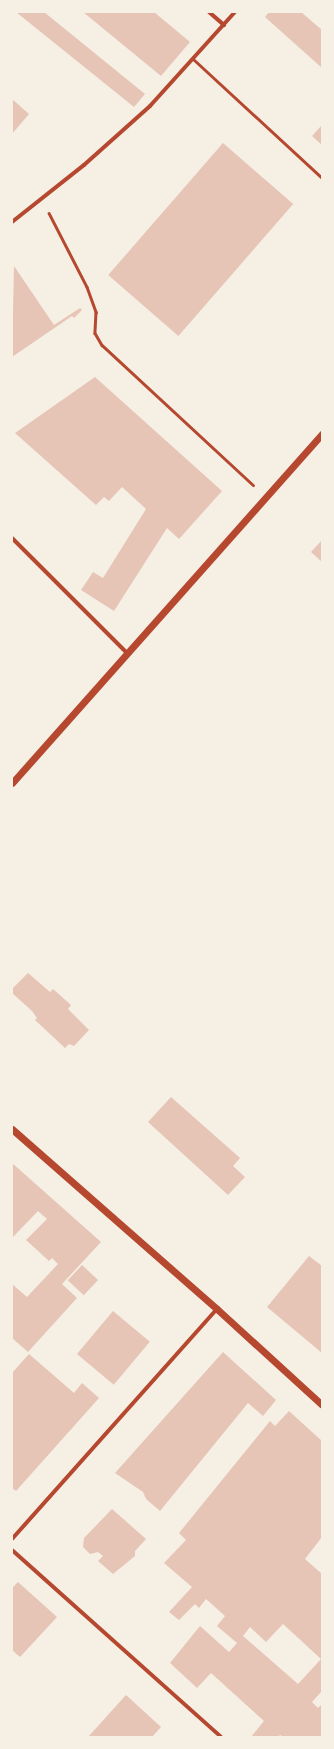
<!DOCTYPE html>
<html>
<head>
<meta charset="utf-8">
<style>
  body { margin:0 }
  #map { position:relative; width:334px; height:1749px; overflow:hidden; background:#f6efe4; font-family:Mulish,sans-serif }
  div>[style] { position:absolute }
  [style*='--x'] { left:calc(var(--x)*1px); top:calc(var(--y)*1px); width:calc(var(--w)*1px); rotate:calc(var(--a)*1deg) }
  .building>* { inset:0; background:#e6c5b7; transform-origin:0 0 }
  .path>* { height:2.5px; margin:-1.25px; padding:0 1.25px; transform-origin:1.25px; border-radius:1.25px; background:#b5482f }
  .service>* { height:3px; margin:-1.5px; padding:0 1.5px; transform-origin:1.5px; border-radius:1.5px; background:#b5482f }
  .minor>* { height:4px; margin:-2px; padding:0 2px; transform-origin:2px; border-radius:2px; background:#b5482f }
  .tertiary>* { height:7px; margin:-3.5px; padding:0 3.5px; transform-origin:3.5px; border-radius:3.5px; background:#b5482f }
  span { translate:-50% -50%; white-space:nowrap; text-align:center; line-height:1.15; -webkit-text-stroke:4px #f6efe4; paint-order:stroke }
  .frame { position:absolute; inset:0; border:13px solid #f6efe4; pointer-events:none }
</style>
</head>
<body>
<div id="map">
  <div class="building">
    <div style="clip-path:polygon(16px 12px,44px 12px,145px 94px,134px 107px)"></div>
    <div style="clip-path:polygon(83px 12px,154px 12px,190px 42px,161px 76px)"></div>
    <div style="clip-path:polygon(269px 12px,301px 12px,322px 30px,322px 68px,265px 17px)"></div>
    <div style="clip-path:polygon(12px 99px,29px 114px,12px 134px)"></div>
    <div style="clip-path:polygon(322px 125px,322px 145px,312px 136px)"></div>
    <div style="left:223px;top:143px;width:93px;height:175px;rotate:41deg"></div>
    <div style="clip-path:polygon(14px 266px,54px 325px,80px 308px,82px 310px,74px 318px,72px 316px,12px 357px)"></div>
    <div style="clip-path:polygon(95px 377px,222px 491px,179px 539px,167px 528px,114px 611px,81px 590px,93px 572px,103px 578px,146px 509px,122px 487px,109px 501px,104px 497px,96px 505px,15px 433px)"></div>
    <div style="clip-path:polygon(322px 540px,322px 562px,311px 552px)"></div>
    <div style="clip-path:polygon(28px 973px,50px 992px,53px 989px,71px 1005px,68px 1009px,89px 1030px,74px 1046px,69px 1044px,65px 1048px,35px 1020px,37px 1018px,32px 1011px,12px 993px,12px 989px)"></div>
    <div style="clip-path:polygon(171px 1097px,240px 1158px,233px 1166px,245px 1177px,228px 1195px,148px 1122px)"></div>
    <div style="clip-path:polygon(12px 1163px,101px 1242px,62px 1284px,77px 1298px,28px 1352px,12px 1338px,12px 1284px,27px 1297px,58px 1264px,52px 1258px,49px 1261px,26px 1240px,47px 1219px,38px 1211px,12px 1238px)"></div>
    <div style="clip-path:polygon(309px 1256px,322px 1266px,322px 1353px,267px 1307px)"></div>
    <div style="left:82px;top:1265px;width:22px;height:21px;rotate:43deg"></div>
    <div style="left:113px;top:1311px;width:48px;height:56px;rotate:40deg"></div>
    <div style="clip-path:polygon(223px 1352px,276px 1400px,263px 1416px,248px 1403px,160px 1511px,146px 1499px,143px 1492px,115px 1473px)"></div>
    <div style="clip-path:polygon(29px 1354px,74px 1393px,82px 1383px,99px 1398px,16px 1491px,14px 1489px,12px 1491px,12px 1373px)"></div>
    <div style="clip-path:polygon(evenodd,289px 1411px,322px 1441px,322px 1537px,305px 1559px,322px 1574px,322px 1691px,312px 1702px,318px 1708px,322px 1704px,322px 1737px,283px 1737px,280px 1735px,278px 1737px,251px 1737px,264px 1721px,211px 1673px,197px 1688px,170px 1663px,200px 1626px,229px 1652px,237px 1643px,217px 1626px,225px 1616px,206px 1599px,199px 1608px,195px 1604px,179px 1620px,169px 1612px,192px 1587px,164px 1563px,186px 1540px,179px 1533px,270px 1421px,275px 1426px,289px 1411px,283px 1624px,321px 1659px,298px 1684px,243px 1636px,250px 1627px,266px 1642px,283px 1624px)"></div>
    <div style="clip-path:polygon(112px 1509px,146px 1539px,135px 1551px,135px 1556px,113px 1574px,98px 1561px,103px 1556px,98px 1552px,90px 1554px,83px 1547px,84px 1538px)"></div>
    <div style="clip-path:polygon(18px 1582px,57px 1617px,20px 1657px,12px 1650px,12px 1588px)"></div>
    <div style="clip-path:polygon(126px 1695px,161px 1727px,152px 1737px,88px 1737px)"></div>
  </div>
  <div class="path">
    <div style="--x:49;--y:213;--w:83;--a:62.8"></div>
    <div style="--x:87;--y:287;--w:27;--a:70"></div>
    <div style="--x:96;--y:312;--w:21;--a:93"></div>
    <div style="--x:95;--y:333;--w:14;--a:60"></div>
    <div style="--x:102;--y:345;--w:206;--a:42.8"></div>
  </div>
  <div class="service">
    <div style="--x:193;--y:59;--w:176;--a:42.7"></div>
  </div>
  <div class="minor">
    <div style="--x:209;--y:12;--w:20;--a:41"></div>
    <div style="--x:12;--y:222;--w:92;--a:-38.4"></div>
    <div style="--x:84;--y:165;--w:89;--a:-41.8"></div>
    <div style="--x:150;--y:106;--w:127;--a:-47.9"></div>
    <div style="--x:12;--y:538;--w:163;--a:45"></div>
    <div style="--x:12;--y:1539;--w:308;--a:-48.3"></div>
    <div style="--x:12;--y:1550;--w:280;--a:41.8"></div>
  </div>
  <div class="tertiary">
    <div style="--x:12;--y:783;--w:467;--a:-48.4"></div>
    <div style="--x:12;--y:1129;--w:273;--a:41.3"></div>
    <div style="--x:217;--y:1309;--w:142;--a:42.4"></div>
  </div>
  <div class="frame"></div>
</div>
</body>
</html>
